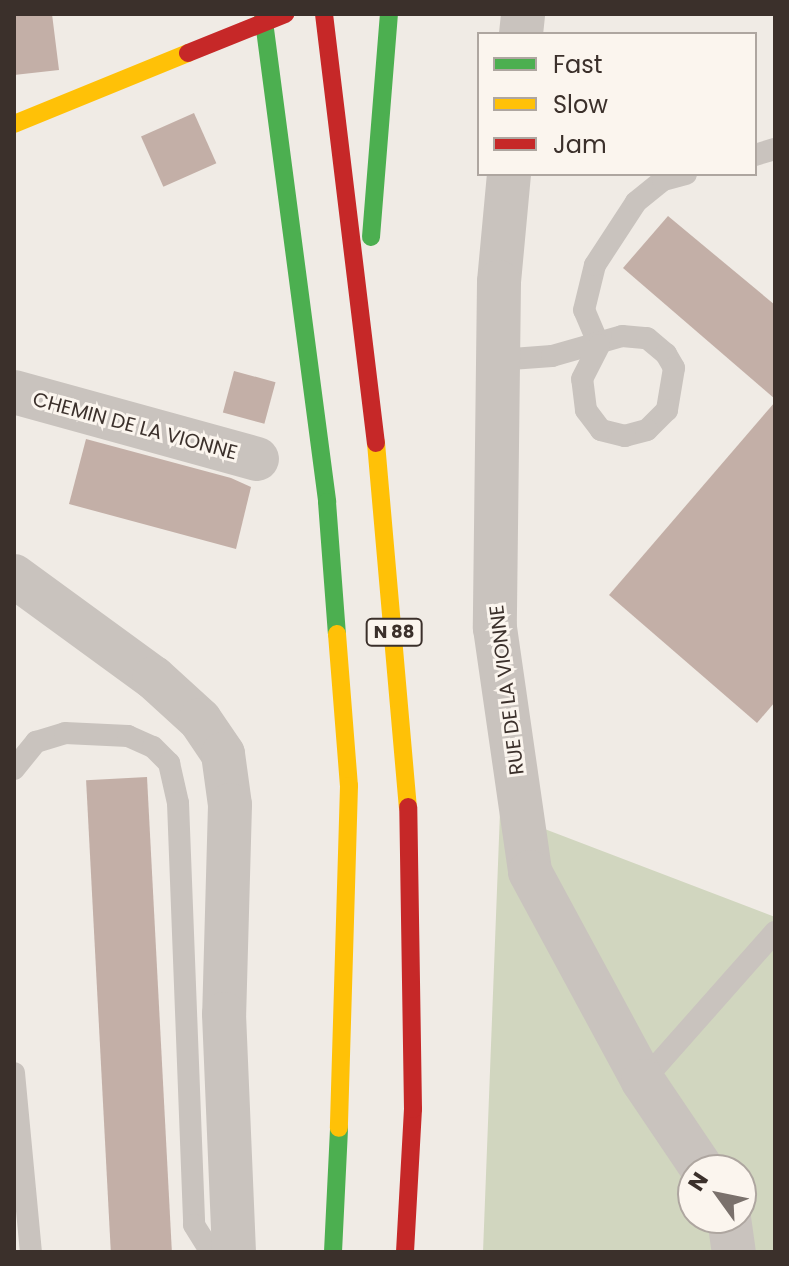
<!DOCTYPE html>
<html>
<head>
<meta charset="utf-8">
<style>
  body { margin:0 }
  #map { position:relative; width:789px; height:1266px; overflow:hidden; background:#f0ebe5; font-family:Poppins,sans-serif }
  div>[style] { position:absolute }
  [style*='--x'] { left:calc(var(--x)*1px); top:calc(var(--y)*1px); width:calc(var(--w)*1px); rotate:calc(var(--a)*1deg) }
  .green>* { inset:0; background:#d1d6bf }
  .building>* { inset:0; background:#c3afa7; transform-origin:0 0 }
  .lane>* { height:22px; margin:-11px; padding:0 11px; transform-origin:11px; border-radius:11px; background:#c9c3be }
  .street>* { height:44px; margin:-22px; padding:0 22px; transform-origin:22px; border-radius:22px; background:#c9c3be }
  .fast>* { height:18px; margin:-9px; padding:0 9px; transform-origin:9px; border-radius:9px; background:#4caf50 }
  .slow>* { height:18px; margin:-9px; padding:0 9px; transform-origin:9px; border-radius:9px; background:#ffc107 }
  .jam>* { height:18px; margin:-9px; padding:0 9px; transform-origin:9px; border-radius:9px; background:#c62828 }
  .jam-bridge>* { height:18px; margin:-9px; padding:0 9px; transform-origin:9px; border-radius:9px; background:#c62828 }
  span { translate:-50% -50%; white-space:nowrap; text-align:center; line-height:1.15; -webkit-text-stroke:6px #fbf5ee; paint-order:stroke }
  .shield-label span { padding:2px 6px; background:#fbf5ee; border:2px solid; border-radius:6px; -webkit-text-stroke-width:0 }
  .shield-label { font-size:18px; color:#3b302b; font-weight:700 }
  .street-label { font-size:20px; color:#3b302b }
  .frame { position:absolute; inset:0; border:16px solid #3b302b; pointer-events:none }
  .legend { position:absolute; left:477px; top:32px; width:280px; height:144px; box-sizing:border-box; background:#fbf5ee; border:2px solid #aea6a0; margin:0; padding:10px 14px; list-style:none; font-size:24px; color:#3b302b }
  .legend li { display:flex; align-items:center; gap:16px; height:40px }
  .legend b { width:40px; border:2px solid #aea6a0 }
  .north { position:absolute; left:677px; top:1154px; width:80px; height:80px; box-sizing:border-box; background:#fbf5ee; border:2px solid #aea6a0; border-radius:50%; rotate:303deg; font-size:22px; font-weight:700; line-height:32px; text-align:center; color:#3b302b }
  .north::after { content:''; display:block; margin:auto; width:28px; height:36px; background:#7a716c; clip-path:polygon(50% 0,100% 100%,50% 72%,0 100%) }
</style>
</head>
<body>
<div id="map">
  <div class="green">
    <div style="clip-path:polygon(evenodd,500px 812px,775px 917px,775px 1252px,483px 1252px,500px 812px,693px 1170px,741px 1170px,741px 1218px,693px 1218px,693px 1170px)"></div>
  </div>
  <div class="building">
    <div style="clip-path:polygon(14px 14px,52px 14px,59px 70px,14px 75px)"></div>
    <div style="left:194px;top:113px;width:55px;height:58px;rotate:66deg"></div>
    <div style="clip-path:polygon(668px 216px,775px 305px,775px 399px,623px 268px)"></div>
    <div style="left:234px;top:371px;width:43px;height:43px;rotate:15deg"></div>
    <div style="clip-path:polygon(775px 402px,775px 702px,757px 723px,609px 595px)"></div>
    <div style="clip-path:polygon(86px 439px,231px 478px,251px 487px,236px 549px,69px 504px)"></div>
    <div style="left:147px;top:777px;width:476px;height:61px;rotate:87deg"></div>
  </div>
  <div class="lane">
    <div style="--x:755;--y:155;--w:21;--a:-17"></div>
    <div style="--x:599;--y:345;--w:38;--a:-113"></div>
    <div style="--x:584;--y:310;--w:46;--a:-76.3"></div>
    <div style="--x:595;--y:265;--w:75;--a:-56.9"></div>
    <div style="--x:636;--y:202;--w:35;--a:-39"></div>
    <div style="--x:663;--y:180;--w:24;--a:-15"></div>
    <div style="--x:498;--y:360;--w:54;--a:-4.2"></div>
    <div style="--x:552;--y:356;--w:73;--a:-15.9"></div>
    <div style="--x:622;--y:336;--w:25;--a:5"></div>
    <div style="--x:647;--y:338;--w:25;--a:40"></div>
    <div style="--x:666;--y:354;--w:16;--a:60"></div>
    <div style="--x:674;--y:368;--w:43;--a:99.5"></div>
    <div style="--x:667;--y:410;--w:28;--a:135"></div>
    <div style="--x:647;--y:430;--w:23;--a:165"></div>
    <div style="--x:625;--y:436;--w:25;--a:-166"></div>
    <div style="--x:601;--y:430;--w:25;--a:-127"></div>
    <div style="--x:586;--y:410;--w:31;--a:-97"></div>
    <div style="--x:582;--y:379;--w:38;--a:-63"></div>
    <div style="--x:14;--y:769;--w:35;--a:-51"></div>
    <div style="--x:36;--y:742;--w:30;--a:-17"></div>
    <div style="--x:65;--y:733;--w:63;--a:2.7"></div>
    <div style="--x:128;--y:736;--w:27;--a:24"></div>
    <div style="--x:153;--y:747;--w:23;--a:45"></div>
    <div style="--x:169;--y:763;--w:41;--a:77.3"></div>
    <div style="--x:178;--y:803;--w:422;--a:87.8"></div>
    <div style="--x:194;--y:1225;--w:32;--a:58"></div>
    <div style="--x:14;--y:1073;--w:180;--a:84.6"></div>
    <div style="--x:643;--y:1081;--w:199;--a:-48.5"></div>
  </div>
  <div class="street">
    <div style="--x:521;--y:34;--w:20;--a:-84"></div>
    <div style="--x:509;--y:174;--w:108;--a:95.3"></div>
    <div style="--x:499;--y:282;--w:346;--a:90.7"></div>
    <div style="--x:495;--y:628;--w:246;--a:81.8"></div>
    <div style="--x:530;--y:872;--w:238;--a:61.6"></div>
    <div style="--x:643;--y:1081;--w:107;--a:56"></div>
    <div style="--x:14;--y:392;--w:252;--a:15.4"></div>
    <div style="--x:14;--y:576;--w:173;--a:36.1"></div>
    <div style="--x:154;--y:678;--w:62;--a:42.4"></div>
    <div style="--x:200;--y:720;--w:41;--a:55.9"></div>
    <div style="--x:223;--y:754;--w:51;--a:82.2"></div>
    <div style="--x:230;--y:805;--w:209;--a:91.6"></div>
    <div style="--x:224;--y:1014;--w:238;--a:87.6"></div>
    <div style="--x:729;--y:1218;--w:34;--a:82"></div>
  </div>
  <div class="fast">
    <div style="--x:263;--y:14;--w:492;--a:82.5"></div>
    <div style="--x:327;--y:502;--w:132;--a:85.7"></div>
    <div style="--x:371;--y:237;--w:224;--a:-85.4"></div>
    <div style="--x:333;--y:1252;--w:124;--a:-87.2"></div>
  </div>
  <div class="slow">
    <div style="--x:14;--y:124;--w:188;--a:-22.2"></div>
    <div style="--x:376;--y:443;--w:365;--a:85"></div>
    <div style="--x:337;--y:634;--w:152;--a:85.5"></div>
    <div style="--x:349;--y:786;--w:342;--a:91.7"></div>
  </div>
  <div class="jam">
    <div style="--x:324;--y:14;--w:432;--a:83.1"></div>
    <div style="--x:405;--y:1252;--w:143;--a:-86.8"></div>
    <div style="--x:413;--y:1109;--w:302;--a:-90.9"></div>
  </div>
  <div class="jam-bridge">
    <div style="--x:188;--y:53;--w:105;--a:-21.9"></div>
  </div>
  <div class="shield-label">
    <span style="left:394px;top:632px">N 88</span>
  </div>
  <div class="street-label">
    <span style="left:135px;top:426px;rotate:15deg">CHEMIN DE LA VIONNE</span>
    <span style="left:507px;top:690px;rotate:-97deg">RUE DE LA VIONNE</span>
  </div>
  <div class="frame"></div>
  <ul class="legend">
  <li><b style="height:10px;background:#4caf50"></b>Fast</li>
  <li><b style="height:10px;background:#ffc107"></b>Slow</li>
  <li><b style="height:10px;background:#c62828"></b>Jam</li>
  </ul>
  <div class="north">N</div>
</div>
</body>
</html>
